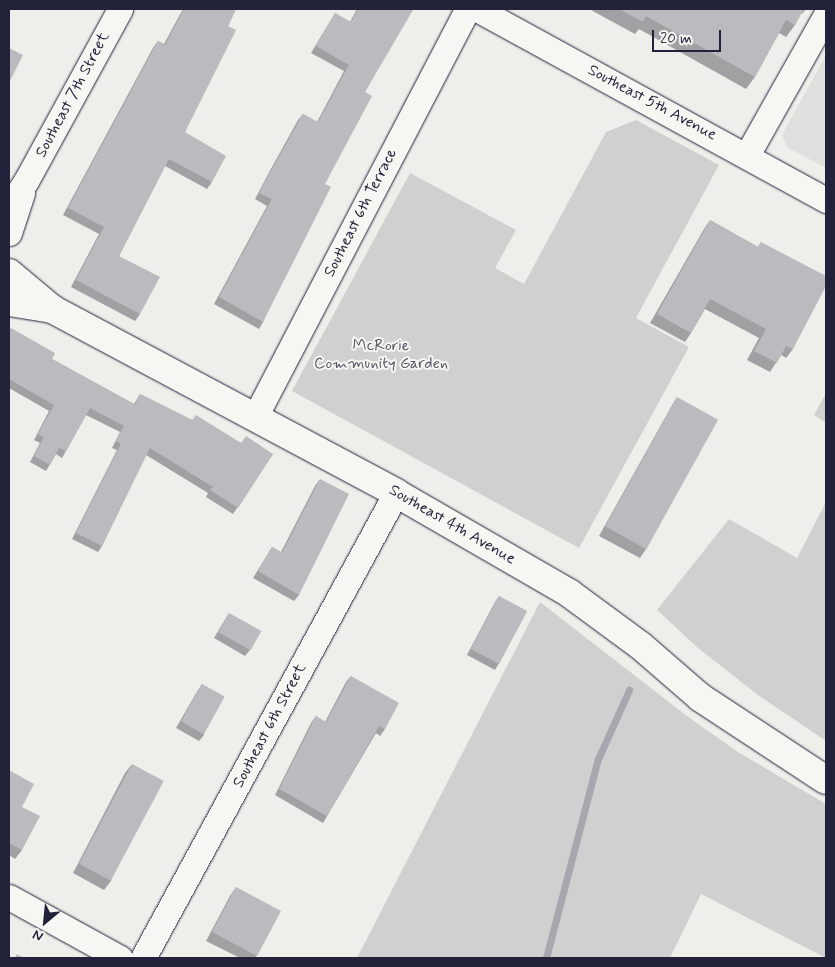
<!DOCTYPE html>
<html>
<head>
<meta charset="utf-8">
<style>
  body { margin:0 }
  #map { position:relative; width:835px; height:967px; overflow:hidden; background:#eeeeeb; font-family:Mynerve,sans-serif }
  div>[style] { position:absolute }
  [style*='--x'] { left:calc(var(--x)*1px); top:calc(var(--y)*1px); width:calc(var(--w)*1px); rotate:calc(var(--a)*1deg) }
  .built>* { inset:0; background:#dfdfde }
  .green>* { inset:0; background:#d0d0d1 }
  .stream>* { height:7px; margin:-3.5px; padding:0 3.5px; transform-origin:3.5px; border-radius:3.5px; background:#a7a7af }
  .roads { filter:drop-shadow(0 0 1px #22223b) drop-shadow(0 0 1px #22223b) }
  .minor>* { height:25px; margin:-12.5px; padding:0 12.5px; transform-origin:12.5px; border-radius:12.5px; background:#f6f6f2 }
  .tertiary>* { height:28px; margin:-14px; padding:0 14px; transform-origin:14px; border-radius:14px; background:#f6f6f2 }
  .wall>* { inset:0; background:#a1a1a4 }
  .building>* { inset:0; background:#bbbbbf; transform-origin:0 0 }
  span { translate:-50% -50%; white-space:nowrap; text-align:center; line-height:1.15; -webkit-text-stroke:4px #f6f6f2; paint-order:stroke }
  .street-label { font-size:16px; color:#22223b }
  .park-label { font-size:16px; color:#565668 }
  .frame { position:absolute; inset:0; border:10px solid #22223b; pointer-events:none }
  .north { position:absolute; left:20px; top:897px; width:50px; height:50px; -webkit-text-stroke:4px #f6f6f2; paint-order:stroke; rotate:208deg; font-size:14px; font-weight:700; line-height:20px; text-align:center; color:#22223b }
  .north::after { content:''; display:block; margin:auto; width:18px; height:22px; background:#22223b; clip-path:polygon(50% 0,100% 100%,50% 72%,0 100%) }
  .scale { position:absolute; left:652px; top:30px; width:69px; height:22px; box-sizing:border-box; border:2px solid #22223b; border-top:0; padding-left:6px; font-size:15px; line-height:18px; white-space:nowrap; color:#22223b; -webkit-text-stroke:4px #f6f6f2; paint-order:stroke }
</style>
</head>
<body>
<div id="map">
  <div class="built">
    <div style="clip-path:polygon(826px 55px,826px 168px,787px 147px,782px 135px)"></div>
  </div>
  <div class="green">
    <div style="clip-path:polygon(636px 120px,719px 165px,636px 318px,689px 347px,579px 548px,292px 391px,410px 173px,516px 230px,495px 268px,524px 284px,606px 132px)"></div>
    <div style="clip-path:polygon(826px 393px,826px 423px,814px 415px)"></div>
    <div style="clip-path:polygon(826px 502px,826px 741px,758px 695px,698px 648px,657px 610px,729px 519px,797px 558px)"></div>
    <div style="clip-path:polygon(540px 602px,687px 716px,738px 752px,826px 804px,826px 958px,701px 894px,670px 958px,357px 958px)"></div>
  </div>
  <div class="stream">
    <div style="--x:546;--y:958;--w:206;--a:-75.4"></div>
    <div style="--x:598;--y:759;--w:76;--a:-65.8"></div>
  </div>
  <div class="roads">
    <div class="minor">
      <div style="--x:477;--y:9;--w:398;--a:28.7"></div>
      <div style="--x:747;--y:155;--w:161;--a:-60.6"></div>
      <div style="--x:9;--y:207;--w:31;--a:-57"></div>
      <div style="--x:26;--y:181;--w:196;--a:-61.3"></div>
      <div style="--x:9;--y:233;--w:42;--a:-72"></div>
      <div style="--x:255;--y:417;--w:460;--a:-62.5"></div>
      <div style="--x:9;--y:897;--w:127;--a:28.8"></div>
      <div style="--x:143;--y:958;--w:529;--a:-61.45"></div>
    </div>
    <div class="tertiary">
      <div style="--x:9;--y:273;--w:56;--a:39.9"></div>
      <div style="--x:52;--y:309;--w:390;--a:28.1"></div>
      <div style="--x:396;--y:493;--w:200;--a:30"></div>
      <div style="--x:569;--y:593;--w:89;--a:36.4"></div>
      <div style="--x:641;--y:646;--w:79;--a:40.9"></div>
      <div style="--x:701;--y:698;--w:149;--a:33.3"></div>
      <div style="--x:9;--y:302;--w:44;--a:9.2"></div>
    </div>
  </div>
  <div class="wall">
    <div style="clip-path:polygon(183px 9px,236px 9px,228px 26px,185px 132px,212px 182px,207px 189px,165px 166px,119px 256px,140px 314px,135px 321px,71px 287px,99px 234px,63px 215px,153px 48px,158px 41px,164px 44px)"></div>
    <div style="clip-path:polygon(357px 9px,411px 9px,365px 92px,325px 184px,263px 322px,259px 329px,214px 304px,267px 206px,255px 199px,272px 167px,298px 120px,303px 114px,317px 122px,344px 71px,311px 53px,335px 13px,350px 22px)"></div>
    <div style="clip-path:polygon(589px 9px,806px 9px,802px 14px,801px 13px,795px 25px,786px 37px,779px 33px,755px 77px,746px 89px,639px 29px,635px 34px)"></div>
    <div style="clip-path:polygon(710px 220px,758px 247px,761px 242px,793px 349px,786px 358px,781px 355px,770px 372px,747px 360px,759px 338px,705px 309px,691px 333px,685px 342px,650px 323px,704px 229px)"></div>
    <div style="clip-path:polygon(9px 330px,52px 359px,134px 404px,140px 394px,192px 420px,241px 443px,273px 454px,233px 514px,206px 497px,208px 493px,146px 455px,102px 546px,98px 552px,72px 539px,117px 450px,112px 448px,120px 432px,86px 415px,66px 451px,62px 458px,56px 454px,46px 471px,30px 462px,40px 443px,34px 440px,49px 411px,9px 388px)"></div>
    <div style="clip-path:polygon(677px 397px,646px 549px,640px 558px,599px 536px,671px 407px)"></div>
    <div style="clip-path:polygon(320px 479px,299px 595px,294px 601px,253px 578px,272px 547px,281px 552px,315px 486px)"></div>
    <div style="clip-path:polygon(499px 596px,499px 663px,495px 670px,467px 655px,495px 602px)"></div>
    <div style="clip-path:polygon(229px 613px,250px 650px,245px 656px,214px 638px)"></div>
    <div style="clip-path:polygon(351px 676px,385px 729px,380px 736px,376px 733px,323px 823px,275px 795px,311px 723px,316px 716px,325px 722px,346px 682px)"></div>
    <div style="clip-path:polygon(202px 684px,204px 735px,199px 741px,176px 728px,198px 690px)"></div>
    <div style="clip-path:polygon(132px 764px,111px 881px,104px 890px,73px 873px,125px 773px)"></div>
    <div style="clip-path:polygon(9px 770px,22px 850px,15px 859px,9px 855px)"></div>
    <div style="clip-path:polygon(236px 887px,257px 955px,255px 958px,240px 958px,206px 941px,230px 896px)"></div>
  </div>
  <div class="building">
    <div style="clip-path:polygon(184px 9px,236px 9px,228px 26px,236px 30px,185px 132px,226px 156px,212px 182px,169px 159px,119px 256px,160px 277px,140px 314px,76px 280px,104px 227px,68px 208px,158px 41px,165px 45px)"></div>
    <div style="clip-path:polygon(358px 9px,411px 9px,413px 10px,365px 92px,372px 96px,325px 184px,331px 187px,263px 322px,219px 297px,272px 199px,259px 193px,277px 160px,303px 114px,318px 122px,349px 65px,316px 46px,335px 13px,351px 22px)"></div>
    <div style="clip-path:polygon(619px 9px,804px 9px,795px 25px,786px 20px,755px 77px,646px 16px,643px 22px)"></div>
    <div style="clip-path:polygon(9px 48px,23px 55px,9px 83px)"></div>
    <div style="clip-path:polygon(710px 220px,758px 247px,761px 242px,826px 276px,826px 286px,793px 349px,786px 346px,777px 363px,754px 351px,766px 329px,710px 299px,691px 333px,657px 314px)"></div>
    <div style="clip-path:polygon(11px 328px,55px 353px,52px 359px,135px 405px,140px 394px,192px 420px,196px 415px,241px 443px,246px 436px,273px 454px,238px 508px,210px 490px,213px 487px,150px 448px,102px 546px,76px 533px,121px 444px,116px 441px,124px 426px,90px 408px,66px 451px,59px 448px,50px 465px,34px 456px,44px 437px,38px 434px,54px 405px,9px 379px,9px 331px)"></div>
    <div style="left:677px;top:397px;width:47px;height:148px;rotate:29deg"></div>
    <div style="clip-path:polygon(320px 479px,349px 494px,299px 595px,258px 571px,272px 547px,282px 553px)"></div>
    <div style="left:499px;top:596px;width:32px;height:60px;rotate:28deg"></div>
    <div style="left:229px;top:613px;width:37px;height:22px;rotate:29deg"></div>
    <div style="clip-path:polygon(351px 676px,399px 703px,385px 729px,379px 726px,327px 816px,279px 789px,316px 716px,326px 722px)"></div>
    <div style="left:202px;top:684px;width:26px;height:43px;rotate:29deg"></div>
    <div style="left:132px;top:764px;width:36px;height:113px;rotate:28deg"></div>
    <div style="clip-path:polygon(9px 770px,34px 784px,22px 807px,40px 816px,22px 850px,9px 843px)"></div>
    <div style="left:236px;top:887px;width:51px;height:51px;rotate:28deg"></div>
    <div style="clip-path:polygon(17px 954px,24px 958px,15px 958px)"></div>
  </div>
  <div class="street-label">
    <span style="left:73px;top:95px;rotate:-62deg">Southeast 7th Street</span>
    <span style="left:652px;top:103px;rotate:28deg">Southeast 5th Avenue</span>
    <span style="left:361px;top:213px;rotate:-63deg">Southeast 6th Terrace</span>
    <span style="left:452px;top:525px;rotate:30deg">Southeast 4th Avenue</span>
    <span style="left:270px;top:726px;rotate:-62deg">Southeast 6th Street</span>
  </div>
  <div class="park-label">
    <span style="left:381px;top:355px">McRorie<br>Community Garden</span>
  </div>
  <div class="frame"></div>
  <div class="north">N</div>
  <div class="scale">20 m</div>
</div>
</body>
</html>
